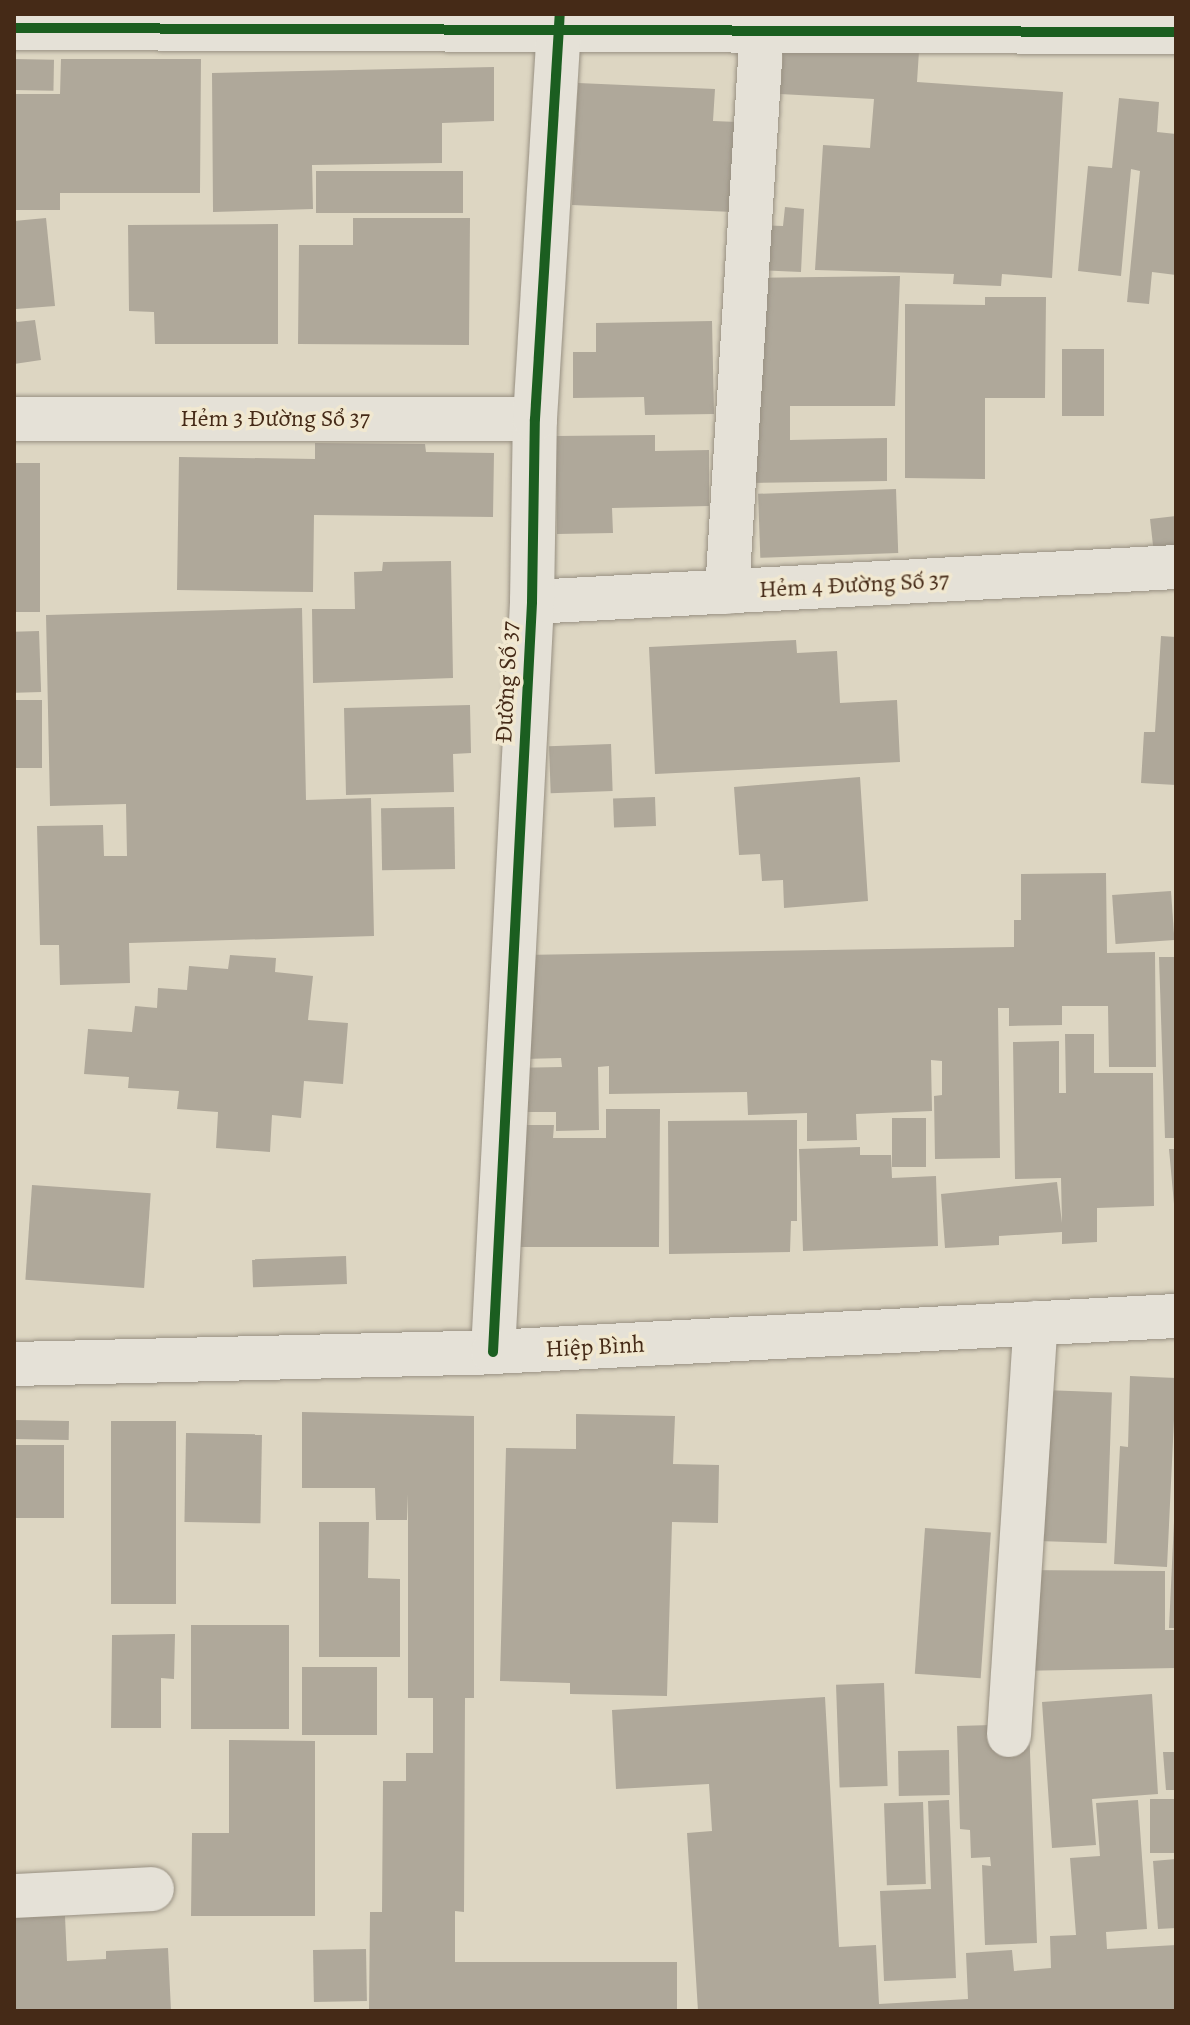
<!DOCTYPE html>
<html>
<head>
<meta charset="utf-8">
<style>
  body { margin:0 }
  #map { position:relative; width:1190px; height:2025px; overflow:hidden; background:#ddd6c2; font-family:Alegreya,serif }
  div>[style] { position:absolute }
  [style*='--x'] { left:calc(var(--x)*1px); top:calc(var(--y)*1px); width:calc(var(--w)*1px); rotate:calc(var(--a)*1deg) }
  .building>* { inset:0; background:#afa89a; transform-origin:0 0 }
  .roads { filter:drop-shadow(0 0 2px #989082) drop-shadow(0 0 2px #989082) }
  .minor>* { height:44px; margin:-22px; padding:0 22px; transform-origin:22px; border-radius:22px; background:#e5e1d7 }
  .secondary>* { height:44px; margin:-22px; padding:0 22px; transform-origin:22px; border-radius:22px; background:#e5e1d7 }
  .cycleway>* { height:10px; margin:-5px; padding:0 5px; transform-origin:5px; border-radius:5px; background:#1b5e20 }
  span { translate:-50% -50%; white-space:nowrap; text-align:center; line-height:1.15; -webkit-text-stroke:7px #f1e8d0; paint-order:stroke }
  .street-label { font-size:24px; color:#452a17 }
  .frame { position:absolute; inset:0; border:16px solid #452a17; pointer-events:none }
</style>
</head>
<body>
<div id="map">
  <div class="building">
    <div style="clip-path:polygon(784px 42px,919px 51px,917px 82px,1063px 92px,1052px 278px,1002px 274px,1001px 286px,953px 284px,954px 274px,815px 270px,823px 145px,870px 148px,874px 99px,780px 94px)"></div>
    <div style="left:14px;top:59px;width:40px;height:31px;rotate:1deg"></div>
    <div style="clip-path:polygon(61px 59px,201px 59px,200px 193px,60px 193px,60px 210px,14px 210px,14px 94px,60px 94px)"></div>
    <div style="clip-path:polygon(494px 67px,494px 121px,442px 123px,442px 163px,312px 165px,313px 209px,213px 212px,212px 73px)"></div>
    <div style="clip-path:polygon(578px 83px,715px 89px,713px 121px,737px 122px,733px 212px,572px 205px)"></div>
    <div style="clip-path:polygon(1119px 98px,1159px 102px,1157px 132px,1176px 134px,1176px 275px,1152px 272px,1149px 304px,1127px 302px,1140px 171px,1131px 169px,1121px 276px,1078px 271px,1088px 166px,1112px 168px)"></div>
    <div style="left:463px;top:171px;width:42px;height:147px;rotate:90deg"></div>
    <div style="clip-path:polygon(785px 207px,804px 209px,801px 272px,754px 270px,757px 225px,783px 226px)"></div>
    <div style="clip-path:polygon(46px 218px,55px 306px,16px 309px,14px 221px)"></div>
    <div style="clip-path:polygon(353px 218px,470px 218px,469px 345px,298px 344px,299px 245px,353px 245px)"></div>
    <div style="clip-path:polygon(278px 224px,278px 344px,155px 344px,154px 312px,129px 311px,128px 225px)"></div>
    <div style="clip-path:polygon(900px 276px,895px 406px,790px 406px,790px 440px,887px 438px,887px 481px,752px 483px,751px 278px)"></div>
    <div style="clip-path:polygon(985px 297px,1046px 297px,1045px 398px,985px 398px,985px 479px,905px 478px,905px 304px,985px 305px)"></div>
    <div style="clip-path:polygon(14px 315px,17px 322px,35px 320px,41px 360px,14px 364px)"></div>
    <div style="clip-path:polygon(712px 321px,714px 414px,645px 415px,644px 397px,573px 398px,573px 352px,596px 352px,596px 323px)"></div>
    <div style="left:1062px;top:349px;width:42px;height:67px"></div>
    <div style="clip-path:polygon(655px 435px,655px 451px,709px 450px,709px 506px,612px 508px,613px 533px,557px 534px,556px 436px)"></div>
    <div style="clip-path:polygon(315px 443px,425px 444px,426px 452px,494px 453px,493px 517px,314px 515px,313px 592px,177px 590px,179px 457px,315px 459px)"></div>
    <div style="left:40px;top:463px;width:149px;height:26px;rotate:90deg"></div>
    <div style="left:896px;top:489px;width:64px;height:138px;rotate:88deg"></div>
    <div style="clip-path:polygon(1176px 516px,1176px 551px,1154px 554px,1150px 519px)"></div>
    <div style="clip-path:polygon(451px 561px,453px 678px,313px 683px,312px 609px,355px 609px,354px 572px,382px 571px,383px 562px)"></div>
    <div style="clip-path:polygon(302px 608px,306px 800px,371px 798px,374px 936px,129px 943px,130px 983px,60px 985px,59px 945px,40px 945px,37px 826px,103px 825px,104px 856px,127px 856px,126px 804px,50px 806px,46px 615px)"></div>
    <div style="left:39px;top:631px;width:61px;height:25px;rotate:88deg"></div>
    <div style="clip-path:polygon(1161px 636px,1176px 637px,1176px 785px,1141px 783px,1144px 732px,1155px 732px)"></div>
    <div style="clip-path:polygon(796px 640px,797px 653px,837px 651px,840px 703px,897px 700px,900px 762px,655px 774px,649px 647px)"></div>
    <div style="left:14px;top:700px;width:28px;height:68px"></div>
    <div style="clip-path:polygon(470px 705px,471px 753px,453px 754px,454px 792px,346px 795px,344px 708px)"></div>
    <div style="left:611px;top:744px;width:47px;height:62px;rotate:88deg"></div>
    <div style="clip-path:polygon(860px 777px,868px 901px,784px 908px,783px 880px,762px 881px,760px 854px,739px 855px,734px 787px)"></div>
    <div style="left:655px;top:797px;width:29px;height:42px;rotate:88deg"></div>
    <div style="left:454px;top:807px;width:62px;height:73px;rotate:89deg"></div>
    <div style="clip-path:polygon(1106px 873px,1107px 953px,1155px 952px,1156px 1067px,1109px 1067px,1108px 1006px,1062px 1006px,1062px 1025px,1009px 1026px,1009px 1008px,998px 1008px,1000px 1158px,935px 1159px,934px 1096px,942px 1095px,942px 1061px,931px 1060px,932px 1111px,856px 1114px,857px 1140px,807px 1141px,807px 1113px,748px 1115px,747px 1092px,609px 1094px,609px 1066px,598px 1067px,599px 1130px,556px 1131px,556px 1112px,509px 1112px,509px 1068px,562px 1067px,561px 1058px,524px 1059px,522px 955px,1014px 947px,1014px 920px,1021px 920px,1021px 874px)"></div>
    <div style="left:1171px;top:891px;width:49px;height:59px;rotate:86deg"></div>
    <div style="clip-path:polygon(230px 955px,276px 958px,275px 972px,313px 976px,308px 1020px,348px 1023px,343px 1084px,304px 1081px,301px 1118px,272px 1115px,270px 1152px,216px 1148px,218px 1112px,177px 1109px,179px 1091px,128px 1088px,129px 1077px,84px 1074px,88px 1029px,132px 1032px,135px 1006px,157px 1008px,158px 988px,187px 990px,189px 966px,228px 969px)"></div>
    <div style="clip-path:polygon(1159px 957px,1176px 957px,1176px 1138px,1165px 1138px)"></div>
    <div style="clip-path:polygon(1065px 1034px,1094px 1034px,1094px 1073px,1153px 1073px,1154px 1206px,1097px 1208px,1097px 1242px,1062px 1244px,1062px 1232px,999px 1236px,999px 1245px,945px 1248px,941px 1194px,1057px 1182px,1062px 1223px,1061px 1178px,1015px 1179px,1013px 1042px,1059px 1041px,1059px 1093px,1066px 1093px)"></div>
    <div style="clip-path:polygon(606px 1109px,660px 1109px,659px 1247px,512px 1247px,512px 1125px,554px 1125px,553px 1138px,606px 1138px)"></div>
    <div style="left:892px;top:1118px;width:34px;height:49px"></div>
    <div style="clip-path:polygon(797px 1120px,797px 1221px,791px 1221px,790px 1252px,669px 1254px,668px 1121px)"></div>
    <div style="clip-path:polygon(860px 1147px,860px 1155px,891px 1155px,892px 1178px,936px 1176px,938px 1246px,803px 1251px,799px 1149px)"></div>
    <div style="clip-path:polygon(1169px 1149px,1176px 1149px,1176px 1204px,1174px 1204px)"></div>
    <div style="left:32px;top:1185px;width:119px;height:95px;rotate:4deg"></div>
    <div style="left:346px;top:1256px;width:28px;height:94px;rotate:88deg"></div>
    <div style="clip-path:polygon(1130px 1376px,1176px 1378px,1167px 1567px,1114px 1564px,1120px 1446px,1128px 1447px)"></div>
    <div style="left:1013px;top:1389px;width:99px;height:151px;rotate:2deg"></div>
    <div style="clip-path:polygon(302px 1412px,474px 1416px,474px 1698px,465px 1698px,464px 1912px,455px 1911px,455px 1962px,677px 1962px,677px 2011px,369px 2011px,370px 1912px,382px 1912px,383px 1781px,406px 1781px,406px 1753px,433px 1753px,433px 1698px,408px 1698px,408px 1494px,407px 1520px,376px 1520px,375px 1488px,302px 1488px)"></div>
    <div style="clip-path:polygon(576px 1414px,675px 1416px,673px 1464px,719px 1465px,718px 1523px,672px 1522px,667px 1696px,570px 1694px,570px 1683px,500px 1681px,506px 1448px,576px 1449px)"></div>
    <div style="left:14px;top:1420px;width:55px;height:19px;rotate:1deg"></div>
    <div style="left:111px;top:1421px;width:65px;height:183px"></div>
    <div style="left:186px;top:1433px;width:76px;height:89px;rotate:1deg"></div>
    <div style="left:14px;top:1445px;width:50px;height:73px"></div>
    <div style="clip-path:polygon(1174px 1521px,1176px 1521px,1176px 1628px,1169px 1628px)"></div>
    <div style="clip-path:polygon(319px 1522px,369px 1522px,368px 1578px,400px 1579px,400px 1657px,319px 1657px)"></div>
    <div style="left:925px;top:1528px;width:66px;height:146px;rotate:4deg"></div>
    <div style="clip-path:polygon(1013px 1570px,1165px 1571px,1165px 1630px,1176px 1630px,1176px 1668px,1012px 1671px)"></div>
    <div style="left:191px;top:1625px;width:98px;height:104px"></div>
    <div style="clip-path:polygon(175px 1634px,174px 1679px,161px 1678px,161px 1728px,111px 1728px,112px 1635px)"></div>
    <div style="left:302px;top:1667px;width:75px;height:68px"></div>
    <div style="left:884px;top:1683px;width:103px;height:48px;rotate:88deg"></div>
    <div style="clip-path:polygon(1152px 1694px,1158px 1794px,1092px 1799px,1096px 1845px,1052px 1848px,1042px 1702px)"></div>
    <div style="clip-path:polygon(825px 1697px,839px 1947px,876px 1945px,879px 2004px,968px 1999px,966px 1953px,1012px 1950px,1014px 1971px,1051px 1968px,1050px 1936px,1076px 1935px,1070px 1858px,1100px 1856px,1096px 1803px,1138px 1800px,1147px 1929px,1106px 1932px,1107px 1949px,1176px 1945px,1176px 2011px,698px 2011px,687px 1833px,712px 1831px,709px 1784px,616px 1789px,612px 1710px)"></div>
    <div style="clip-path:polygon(1029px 1724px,1037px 1943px,985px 1945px,982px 1865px,991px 1866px,990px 1857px,971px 1858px,970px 1830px,960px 1829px,957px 1726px)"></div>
    <div style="clip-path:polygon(229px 1740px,315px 1741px,315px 1916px,191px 1916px,192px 1833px,229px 1833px)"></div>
    <div style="left:949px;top:1750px;width:45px;height:51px;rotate:89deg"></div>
    <div style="clip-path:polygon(1163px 1752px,1176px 1752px,1176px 1790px,1166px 1790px)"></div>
    <div style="left:1176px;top:1799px;width:54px;height:26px;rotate:90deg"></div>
    <div style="clip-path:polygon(949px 1800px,956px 1978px,884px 1981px,880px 1891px,931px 1889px,928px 1801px)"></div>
    <div style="left:923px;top:1802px;width:82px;height:39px;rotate:88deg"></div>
    <div style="clip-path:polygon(1176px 1859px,1176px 1928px,1158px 1929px,1153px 1861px)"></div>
    <div style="clip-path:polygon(65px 1916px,67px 1961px,106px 1959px,106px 1951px,168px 1948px,171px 2011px,14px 2011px,14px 1918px)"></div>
    <div style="left:366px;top:1949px;width:52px;height:53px;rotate:89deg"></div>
  </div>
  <div class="roads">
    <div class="minor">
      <div style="--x:14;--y:28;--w:1162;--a:0.2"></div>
      <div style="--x:14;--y:419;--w:521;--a:0"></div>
      <div style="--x:727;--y:592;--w:565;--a:-86.45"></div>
      <div style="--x:532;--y:602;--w:645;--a:-3.11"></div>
      <div style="--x:493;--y:1352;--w:751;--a:-87.02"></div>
      <div style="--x:532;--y:602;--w:183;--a:-89.1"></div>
      <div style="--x:535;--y:419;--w:406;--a:-86.5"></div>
      <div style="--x:1009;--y:1735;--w:413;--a:-86.3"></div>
      <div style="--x:14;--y:1896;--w:138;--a:-2.9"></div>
    </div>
    <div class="secondary">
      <div style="--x:14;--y:1364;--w:479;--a:-1.4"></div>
      <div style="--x:493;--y:1352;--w:684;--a:-3.02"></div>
    </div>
  </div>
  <div class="cycleway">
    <div style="--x:14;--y:28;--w:1162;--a:0.2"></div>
    <div style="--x:493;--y:1352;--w:751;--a:-87.02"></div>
    <div style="--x:532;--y:602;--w:183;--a:-89.1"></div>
    <div style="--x:535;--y:419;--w:406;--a:-86.5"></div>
  </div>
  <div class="street-label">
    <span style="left:275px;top:419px">Hẻm 3 Đường Sổ 37</span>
    <span style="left:854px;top:585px;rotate:-3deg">Hẻm 4 Đường Số 37</span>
    <span style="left:507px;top:682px;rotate:-87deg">Đường Số 37</span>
    <span style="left:595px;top:1347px;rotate:-3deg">Hiệp Bình</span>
  </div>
  <div class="frame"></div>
</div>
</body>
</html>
